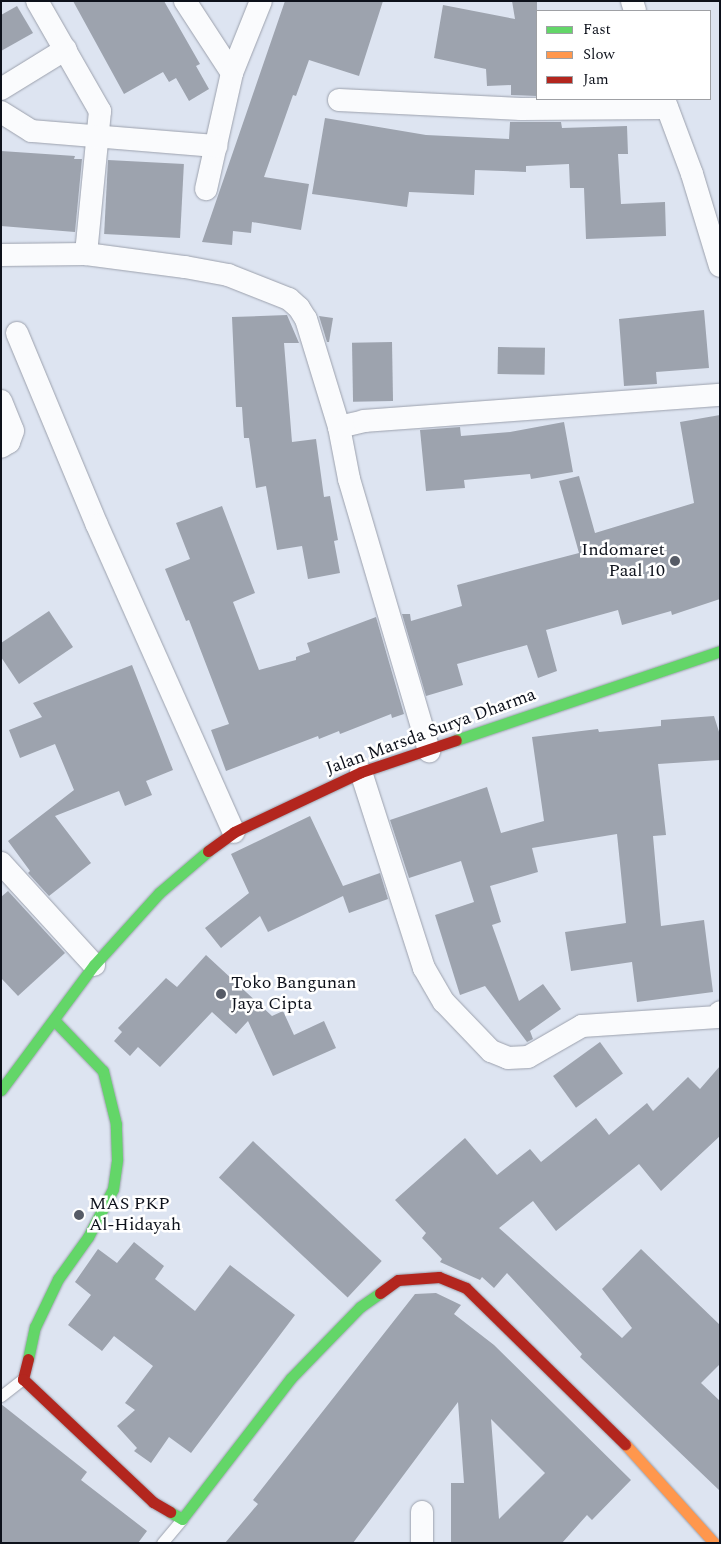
<!DOCTYPE html>
<html>
<head>
<meta charset="utf-8">
<style>
  body { margin:0 }
  #map { position:relative; width:721px; height:1544px; overflow:hidden; background:#dde4f1; font-family:Spectral,serif }
  div>[style] { position:absolute }
  [style*='--x'] { left:calc(var(--x)*1px); top:calc(var(--y)*1px); width:calc(var(--w)*1px); rotate:calc(var(--a)*1deg) }
  .building>* { inset:0; background:#9da3ae; transform-origin:0 0 }
  .roads { filter:drop-shadow(0 0 1px #9ca1ad) drop-shadow(0 0 1px #9ca1ad) }
  .lane>* { height:11px; margin:-5.5px; padding:0 5.5px; transform-origin:5.5px; border-radius:5.5px; background:#fafbfd }
  .street>* { height:22px; margin:-11px; padding:0 11px; transform-origin:11px; border-radius:11px; background:#fafbfd }
  .fast>* { height:11px; margin:-5.5px; padding:0 5.5px; transform-origin:5.5px; border-radius:5.5px; background:#63d668 }
  .slow>* { height:11px; margin:-5.5px; padding:0 5.5px; transform-origin:5.5px; border-radius:5.5px; background:#ff974d }
  .jam>* { height:11px; margin:-5.5px; padding:0 5.5px; transform-origin:5.5px; border-radius:5.5px; background:#b3261e }
  .dots>* { width:14px; height:14px; translate:-50% -50%; box-sizing:border-box; border:2px solid #fff; border-radius:50% }
  span { translate:-50% -50%; white-space:nowrap; text-align:center; line-height:1.15; -webkit-text-stroke:5px #fff; paint-order:stroke }
  .poi-label { font-size:18px; color:#0d111b }
  .right { translate:-100% -50%; text-align:right }
  .left { translate:0 -50%; text-align:left }
  .street-label { font-size:18px; color:#0d111b }
  .frame { position:absolute; inset:0; border:2px solid #0d111b; pointer-events:none }
  .legend { position:absolute; left:536px; top:10px; width:175px; height:90px; box-sizing:border-box; background:#fff; border:1px solid #9ea0a4; margin:0; padding:6px 9px; list-style:none; font-size:15px; color:#0d111b }
  .legend li { display:flex; align-items:center; gap:10px; height:25px }
  .legend b { width:25px; border:1px solid #9ea0a4 }
</style>
</head>
<body>
<div id="map">
  <div class="building">
    <div style="clip-path:polygon(73px 1px,164px 1px,200px 64px,196px 66px,209px 89px,189px 101px,176px 78px,169px 82px,163px 72px,124px 94px)"></div>
    <div style="clip-path:polygon(285px 1px,383px 1px,359px 76px,309px 60px,296px 96px,293px 95px,264px 177px,309px 184px,301px 230px,252px 222px,251px 233px,233px 231px,232px 245px,202px 242px)"></div>
    <div style="clip-path:polygon(512px 1px,537px 1px,537px 96px,511px 95px,511px 85px,487px 86px,486px 69px,434px 58px,443px 5px,515px 19px)"></div>
    <div style="clip-path:polygon(17px 6px,33px 33px,1px 51px,1px 15px)"></div>
    <div style="clip-path:polygon(325px 118px,426px 135px,509px 139px,510px 122px,561px 122px,562px 128px,627px 126px,628px 154px,618px 154px,621px 204px,665px 202px,666px 236px,586px 239px,584px 188px,570px 188px,569px 164px,526px 166px,526px 172px,475px 170px,474px 195px,409px 192px,407px 207px,312px 194px)"></div>
    <div style="clip-path:polygon(1px 151px,75px 156px,74px 159px,82px 159px,75px 232px,1px 226px)"></div>
    <div style="left:108px;top:160px;width:76px;height:74px;rotate:3deg"></div>
    <div style="clip-path:polygon(704px 310px,709px 368px,656px 372px,657px 384px,624px 386px,619px 319px)"></div>
    <div style="clip-path:polygon(287px 315px,299px 343px,284px 343px,292px 442px,316px 439px,324px 497px,330px 496px,338px 540px,334px 541px,340px 573px,308px 579px,302px 546px,277px 550px,266px 486px,256px 488px,249px 438px,244px 438px,242px 407px,236px 407px,232px 317px)"></div>
    <div style="clip-path:polygon(319px 316px,333px 318px,329px 342px,327px 342px)"></div>
    <div style="left:392px;top:342px;width:59px;height:40px;rotate:89deg"></div>
    <div style="left:498px;top:347px;width:47px;height:27px;rotate:1deg"></div>
    <div style="clip-path:polygon(720px 415px,720px 599px,672px 615px,671px 611px,622px 625px,618px 610px,546px 630px,557px 671px,538px 678px,527px 645px,457px 664px,463px 685px,426px 696px,402px 614px,410px 614px,411px 621px,462px 606px,457px 585px,579px 553px,559px 481px,579px 476px,595px 533px,694px 503px,680px 422px)"></div>
    <div style="clip-path:polygon(564px 422px,573px 472px,531px 479px,530px 474px,464px 480px,465px 488px,426px 491px,420px 430px,460px 427px,461px 436px,510px 432px)"></div>
    <div style="clip-path:polygon(222px 506px,255px 593px,233px 602px,259px 670px,296px 660px,296px 657px,310px 652px,307px 643px,376px 617px,404px 714px,392px 718px,391px 714px,340px 734px,339px 731px,319px 739px,318px 736px,226px 771px,211px 730px,229px 724px,189px 620px,186px 621px,165px 569px,190px 559px,176px 523px)"></div>
    <div style="clip-path:polygon(49px 611px,73px 647px,19px 684px,1px 657px,1px 643px)"></div>
    <div style="clip-path:polygon(132px 665px,173px 770px,146px 781px,152px 795px,125px 806px,119px 791px,55px 816px,91px 863px,49px 896px,28px 873px,30px 871px,8px 841px,74px 790px,55px 744px,20px 758px,9px 730px,42px 717px,33px 703px)"></div>
    <div style="clip-path:polygon(714px 716px,720px 735px,720px 760px,658px 764px,666px 835px,653px 836px,661px 926px,704px 920px,713px 992px,637px 1002px,632px 962px,571px 971px,565px 932px,626px 923px,617px 834px,532px 848px,538px 872px,490px 886px,501px 922px,492px 925px,519px 1001px,543px 984px,561px 1009px,530px 1031px,533px 1039px,527px 1042px,485px 986px,460px 995px,435px 915px,474px 902px,461px 861px,409px 878px,390px 820px,487px 787px,501px 833px,544px 821px,532px 737px,598px 729px,599px 732px,661px 726px,661px 720px)"></div>
    <div style="clip-path:polygon(310px 816px,343px 886px,380px 873px,388px 899px,349px 913px,343px 896px,268px 932px,260px 916px,221px 948px,205px 928px,249px 893px,231px 854px)"></div>
    <div style="clip-path:polygon(8px 891px,65px 953px,18px 996px,1px 978px,1px 897px)"></div>
    <div style="clip-path:polygon(206px 955px,272px 1016px,283px 1011px,294px 1035px,324px 1021px,336px 1048px,273px 1076px,248px 1021px,236px 1034px,212px 1012px,160px 1067px,138px 1047px,130px 1056px,114px 1041px,122px 1032px,118px 1028px,166px 978px,177px 987px)"></div>
    <div style="left:600px;top:1042px;width:39px;height:58px;rotate:54deg"></div>
    <div style="clip-path:polygon(720px 1066px,720px 1136px,661px 1191px,639px 1164px,556px 1231px,533px 1201px,499px 1228px,622px 1338px,632px 1328px,602px 1289px,641px 1249px,720px 1325px,720px 1364px,701px 1383px,720px 1401px,720px 1491px,580px 1357px,582px 1354px,507px 1273px,494px 1288px,482px 1277px,480px 1280px,440px 1262px,442px 1259px,422px 1238px,426px 1233px,395px 1200px,465px 1138px,497px 1175px,530px 1149px,541px 1162px,596px 1118px,609px 1135px,647px 1103px,653px 1111px,688px 1077px,700px 1089px)"></div>
    <div style="left:253px;top:1141px;width:176px;height:50px;rotate:43deg"></div>
    <div style="clip-path:polygon(134px 1242px,164px 1266px,155px 1279px,195px 1311px,230px 1265px,295px 1315px,191px 1453px,169px 1437px,151px 1463px,134px 1451px,137px 1448px,117px 1426px,135px 1410px,125px 1403px,153px 1366px,114px 1336px,102px 1351px,68px 1325px,91px 1295px,75px 1282px,98px 1249px,117px 1263px)"></div>
    <div style="clip-path:polygon(evenodd,436px 1293px,461px 1305px,454px 1314px,494px 1345px,631px 1480px,592px 1520px,587px 1515px,562px 1543px,451px 1543px,451px 1483px,464px 1483px,458px 1402px,353px 1543px,225px 1543px,258px 1504px,253px 1500px,415px 1294px,436px 1293px,491px 1419px,545px 1473px,499px 1519px,491px 1419px)"></div>
    <div style="clip-path:polygon(1px 1404px,87px 1472px,81px 1480px,147px 1531px,138px 1543px,1px 1543px)"></div>
  </div>
  <div class="roads">
    <div class="lane">
      <div style="--x:1;--y:1396;--w:28;--a:-38"></div>
      <div style="--x:162;--y:1543;--w:31;--a:-50"></div>
    </div>
    <div class="street">
      <div style="--x:37;--y:1;--w:127;--a:60.2"></div>
      <div style="--x:100;--y:111;--w:144;--a:95.6"></div>
      <div style="--x:185;--y:1;--w:86;--a:56.9"></div>
      <div style="--x:232;--y:73;--w:119;--a:102.6"></div>
      <div style="--x:632;--y:1;--w:10;--a:73"></div>
      <div style="--x:232;--y:73;--w:78;--a:-68.1"></div>
      <div style="--x:1;--y:89;--w:76;--a:-31.6"></div>
      <div style="--x:664;--y:99;--w:80;--a:69.5"></div>
      <div style="--x:692;--y:174;--w:96;--a:73.1"></div>
      <div style="--x:339;--y:100;--w:182;--a:2.8"></div>
      <div style="--x:521;--y:109;--w:146;--a:-0.4"></div>
      <div style="--x:1;--y:112;--w:36;--a:32"></div>
      <div style="--x:32;--y:131;--w:185;--a:4.7"></div>
      <div style="--x:1;--y:255;--w:85;--a:-0.7"></div>
      <div style="--x:86;--y:254;--w:100;--a:7.5"></div>
      <div style="--x:185;--y:267;--w:44;--a:10.5"></div>
      <div style="--x:228;--y:275;--w:66;--a:21.5"></div>
      <div style="--x:289;--y:299;--w:13;--a:42"></div>
      <div style="--x:299;--y:308;--w:13;--a:58"></div>
      <div style="--x:306;--y:319;--w:113;--a:73"></div>
      <div style="--x:339;--y:427;--w:53;--a:79.1"></div>
      <div style="--x:349;--y:479;--w:284;--a:73.6"></div>
      <div style="--x:17;--y:333;--w:208;--a:67.4"></div>
      <div style="--x:97;--y:525;--w:336;--a:66"></div>
      <div style="--x:1;--y:401;--w:32;--a:68"></div>
      <div style="--x:13;--y:431;--w:12;--a:110"></div>
      <div style="--x:9;--y:442;--w:9;--a:148"></div>
      <div style="--x:339;--y:427;--w:26;--a:-13"></div>
      <div style="--x:364;--y:421;--w:357;--a:-4.2"></div>
      <div style="--x:361;--y:772;--w:206;--a:72.2"></div>
      <div style="--x:424;--y:968;--w:39;--a:60"></div>
      <div style="--x:444;--y:1002;--w:68;--a:46.2"></div>
      <div style="--x:491;--y:1051;--w:18;--a:22"></div>
      <div style="--x:508;--y:1058;--w:20;--a:-3"></div>
      <div style="--x:528;--y:1057;--w:62;--a:-29.9"></div>
      <div style="--x:582;--y:1026;--w:136;--a:-3.8"></div>
      <div style="--x:718;--y:1017;--w:5;--a:-68"></div>
      <div style="--x:1;--y:863;--w:138;--a:47.6"></div>
      <div style="--x:422;--y:1512;--w:31;--a:90"></div>
    </div>
    <div class="fast">
      <div style="--x:456;--y:740;--w:279;--a:-18.6"></div>
      <div style="--x:1;--y:1090;--w:156;--a:-53.4"></div>
      <div style="--x:94;--y:965;--w:97;--a:-47.9"></div>
      <div style="--x:159;--y:893;--w:65;--a:-40.6"></div>
      <div style="--x:28;--y:1359;--w:33;--a:-78"></div>
      <div style="--x:35;--y:1327;--w:53;--a:-64.4"></div>
      <div style="--x:58;--y:1279;--w:52;--a:-54.5"></div>
      <div style="--x:88;--y:1237;--w:54;--a:-62.5"></div>
      <div style="--x:113;--y:1189;--w:30;--a:-82"></div>
      <div style="--x:117;--y:1159;--w:35;--a:-92"></div>
      <div style="--x:116;--y:1124;--w:55;--a:-103.8"></div>
      <div style="--x:103;--y:1071;--w:71;--a:-133.9"></div>
      <div style="--x:170;--y:1512;--w:14;--a:30"></div>
      <div style="--x:182;--y:1519;--w:178;--a:-52.3"></div>
      <div style="--x:291;--y:1378;--w:99;--a:-45.8"></div>
      <div style="--x:360;--y:1307;--w:24;--a:-35"></div>
    </div>
    <div class="slow">
      <div style="--x:625;--y:1444;--w:133;--a:48"></div>
    </div>
    <div class="jam">
      <div style="--x:208;--y:851;--w:32;--a:-36"></div>
      <div style="--x:234;--y:832;--w:140;--a:-25.3"></div>
      <div style="--x:361;--y:772;--w:100;--a:-18.6"></div>
      <div style="--x:380;--y:1293;--w:22;--a:-36"></div>
      <div style="--x:398;--y:1280;--w:41;--a:-4.2"></div>
      <div style="--x:439;--y:1277;--w:29;--a:22"></div>
      <div style="--x:466;--y:1288;--w:223;--a:44.5"></div>
      <div style="--x:28;--y:1359;--w:21;--a:104"></div>
      <div style="--x:23;--y:1379;--w:179;--a:43.4"></div>
      <div style="--x:153;--y:1502;--w:20;--a:30"></div>
    </div>
  </div>
  <div class="dots">
    <div style="left:675px;top:561px;background:#565b66"></div>
    <div style="left:221px;top:994px;background:#565b66"></div>
    <div style="left:79px;top:1215px;background:#565b66"></div>
  </div>
  <div class="poi-label">
    <span class="right" style="left:665px;top:561px">Indomaret<br>Paal 10</span>
    <span class="left" style="left:231px;top:994px">Toko Bangunan<br>Jaya Cipta</span>
    <span class="left" style="left:89px;top:1215px">MAS PKP<br>Al-Hidayah</span>
  </div>
  <div class="street-label">
    <span style="left:431px;top:732px;rotate:-20deg">Jalan Marsda Surya Dharma</span>
  </div>
  <div class="frame"></div>
  <ul class="legend">
  <li><b style="height:6px;background:#63d668"></b>Fast</li>
  <li><b style="height:6px;background:#ff974d"></b>Slow</li>
  <li><b style="height:6px;background:#b3261e"></b>Jam</li>
  </ul>
</div>
</body>
</html>
